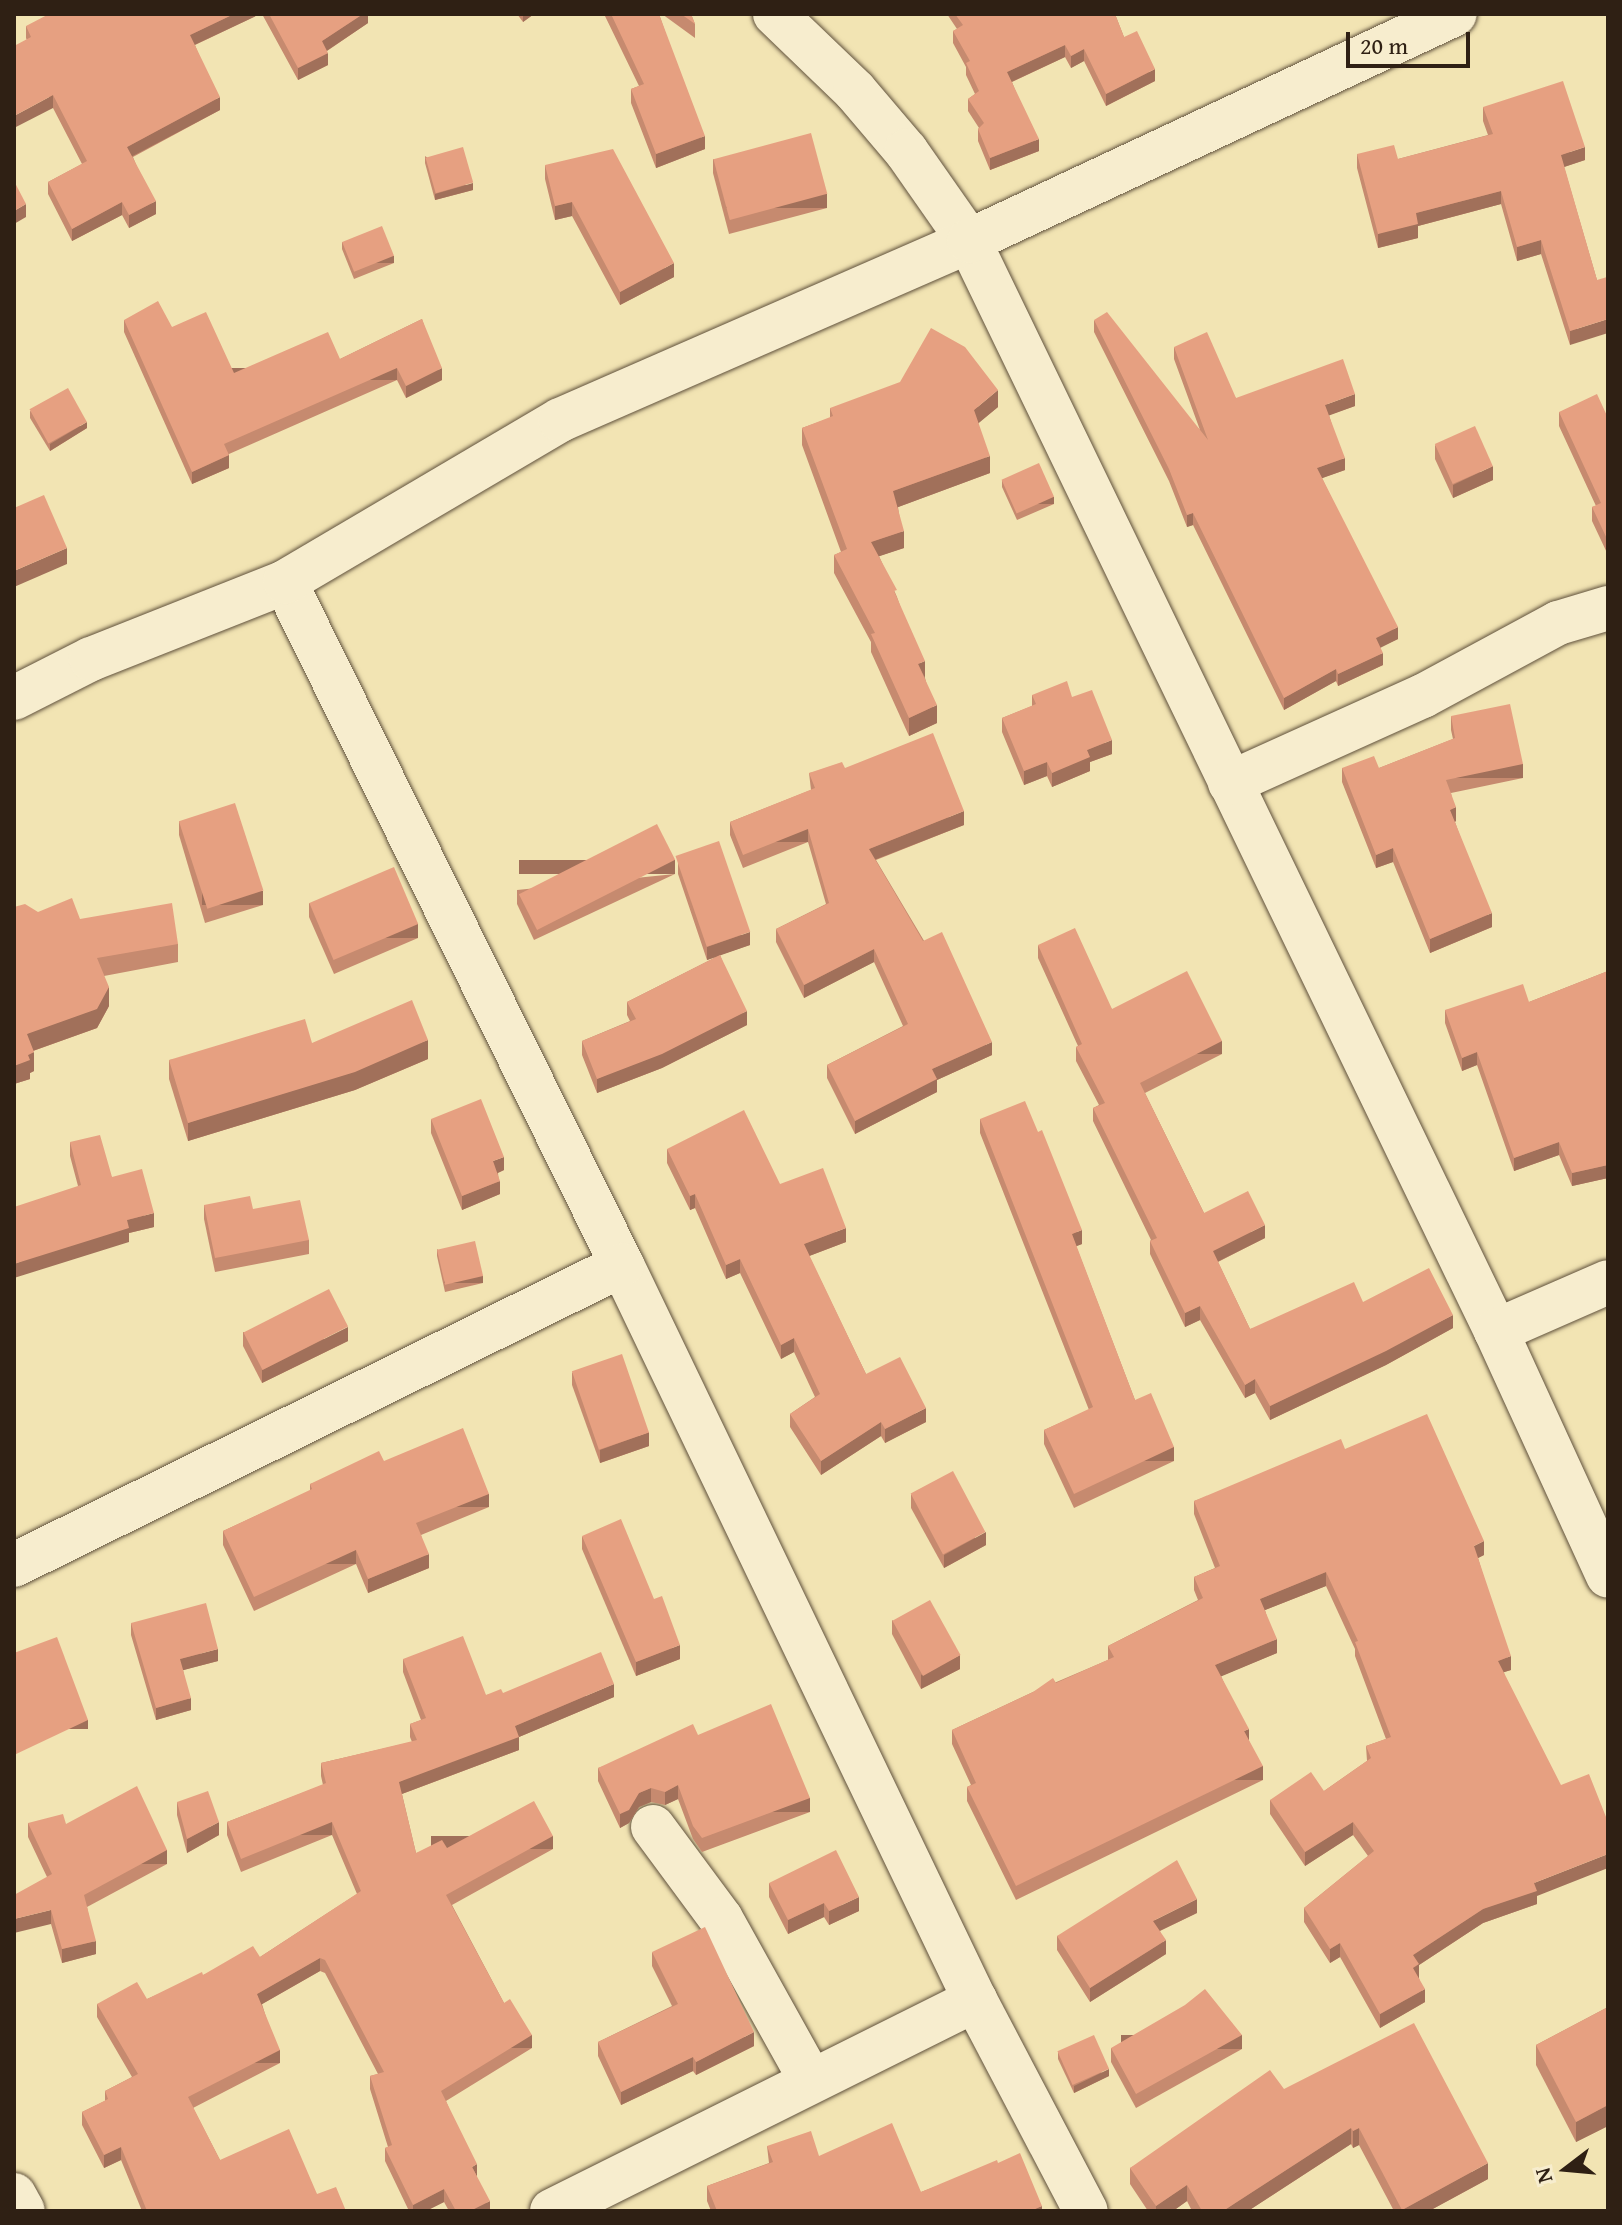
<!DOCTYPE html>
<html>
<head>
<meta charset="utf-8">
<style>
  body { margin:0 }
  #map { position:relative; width:1622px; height:2225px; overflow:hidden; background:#f2e4b3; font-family:"Gentium Book Plus",serif }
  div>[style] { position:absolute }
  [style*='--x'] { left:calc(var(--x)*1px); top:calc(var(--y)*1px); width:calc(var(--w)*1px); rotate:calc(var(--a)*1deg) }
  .roads { filter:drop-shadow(0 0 2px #60513c) drop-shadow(0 0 2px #60513c) }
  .minor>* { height:44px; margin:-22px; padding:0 22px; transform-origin:22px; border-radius:22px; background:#f7edce }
  .wall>* { inset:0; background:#c68a6f }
  .shaded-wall>* { inset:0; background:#a1705a; transform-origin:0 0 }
  .building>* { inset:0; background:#e6a081; transform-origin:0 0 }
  span { translate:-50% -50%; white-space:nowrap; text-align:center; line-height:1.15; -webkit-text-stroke:6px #f7edce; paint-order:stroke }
  .frame { position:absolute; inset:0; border:16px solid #2f2014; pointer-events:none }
  .north { position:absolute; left:1526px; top:2129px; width:80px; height:80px; -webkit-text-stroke:6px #f7edce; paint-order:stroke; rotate:254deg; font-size:22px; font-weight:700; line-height:32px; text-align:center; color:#2f2014 }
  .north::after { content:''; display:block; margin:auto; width:28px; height:36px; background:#2f2014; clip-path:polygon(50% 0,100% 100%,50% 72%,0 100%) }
  .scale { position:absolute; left:1346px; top:32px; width:124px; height:36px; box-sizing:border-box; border:4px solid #2f2014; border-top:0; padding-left:10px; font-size:24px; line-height:28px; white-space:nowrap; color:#2f2014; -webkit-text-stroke:6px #f7edce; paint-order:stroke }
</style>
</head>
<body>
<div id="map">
  <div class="roads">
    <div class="minor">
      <div style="--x:775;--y:14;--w:111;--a:43.9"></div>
      <div style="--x:855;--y:91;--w:79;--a:49.6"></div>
      <div style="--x:906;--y:151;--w:110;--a:55"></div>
      <div style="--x:969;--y:241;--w:1211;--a:64.2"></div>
      <div style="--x:1496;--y:1331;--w:269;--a:65.4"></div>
      <div style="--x:285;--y:582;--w:762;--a:63.74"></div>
      <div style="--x:622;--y:1265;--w:815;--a:64.35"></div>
      <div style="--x:975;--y:2000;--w:238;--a:62.3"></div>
      <div style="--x:14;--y:698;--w:86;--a:-26.9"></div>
      <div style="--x:91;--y:659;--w:209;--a:-21.6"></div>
      <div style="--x:285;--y:582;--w:319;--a:-30.5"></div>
      <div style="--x:560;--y:420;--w:446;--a:-23.6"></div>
      <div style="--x:969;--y:241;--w:536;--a:-25.04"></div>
      <div style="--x:1230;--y:783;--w:212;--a:-24.3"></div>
      <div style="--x:1423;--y:696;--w:153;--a:-28.4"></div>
      <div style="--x:1558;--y:623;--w:52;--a:-16.7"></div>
      <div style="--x:1496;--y:1331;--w:122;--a:-23.6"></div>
      <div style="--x:14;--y:1565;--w:678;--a:-26.26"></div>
      <div style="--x:653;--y:1827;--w:114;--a:53.5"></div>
      <div style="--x:721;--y:1919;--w:185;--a:60.9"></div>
      <div style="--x:14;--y:2195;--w:18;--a:61"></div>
      <div style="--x:552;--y:2211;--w:473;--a:-26.5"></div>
    </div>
  </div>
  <div class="wall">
    <div style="clip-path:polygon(260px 14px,195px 45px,220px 110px,133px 157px,156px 214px,129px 228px,122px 215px,72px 241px,48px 194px,48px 182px,82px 164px,53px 108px,26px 38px,26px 26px)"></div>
    <div style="clip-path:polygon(262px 14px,370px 14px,368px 15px,368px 23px,327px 51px,328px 65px,298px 80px)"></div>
    <div style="clip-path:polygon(517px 14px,534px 14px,523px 22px)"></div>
    <div style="clip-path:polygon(604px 14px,659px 14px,705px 149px,656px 168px,631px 103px,631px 89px,639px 86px)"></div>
    <div style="clip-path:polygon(662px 14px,691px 14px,695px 24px,695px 38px)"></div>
    <div style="clip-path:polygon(947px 14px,1115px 14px,1124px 37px,1155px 81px,1106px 106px,1084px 61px,1071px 68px,1065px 57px,1012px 82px,1039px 151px,990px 170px,978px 141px,978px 129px,979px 128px,968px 111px,968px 99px,975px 94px,966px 75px,966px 67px,953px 43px,953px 31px,957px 29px)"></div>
    <div style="clip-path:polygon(1608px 33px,1608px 53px,1606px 47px,1606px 34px)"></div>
    <div style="clip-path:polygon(1483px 107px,1585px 160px,1564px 167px,1597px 280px,1570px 345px,1541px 254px,1517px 261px,1501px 204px,1418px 226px,1418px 238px,1378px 248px,1357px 168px,1357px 154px,1398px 159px,1488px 135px,1483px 121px)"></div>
    <div style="clip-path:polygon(425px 156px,473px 190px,435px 200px,425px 163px)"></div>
    <div style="clip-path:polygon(713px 159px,827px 208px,729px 234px,713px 173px)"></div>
    <div style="clip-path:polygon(545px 165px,674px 277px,620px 305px,572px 216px,555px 220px,545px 179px)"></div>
    <div style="clip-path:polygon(342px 242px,394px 263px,354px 279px,342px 249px)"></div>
    <div style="clip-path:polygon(422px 319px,442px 380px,406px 398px,397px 380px,229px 454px,229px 468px,192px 484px,124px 332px,124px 320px,172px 327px,234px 373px,340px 359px)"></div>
    <div style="clip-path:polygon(1094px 320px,1200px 430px,1174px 359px,1174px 347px,1236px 398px,1355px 406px,1329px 415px,1345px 470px,1322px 478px,1398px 639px,1380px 647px,1383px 665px,1338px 686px,1336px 681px,1284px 710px,1193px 525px,1187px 527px,1169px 481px,1094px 332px)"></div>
    <div style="clip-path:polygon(998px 407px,978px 423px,990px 473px,898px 507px,904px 548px,879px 556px,897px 597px,925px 678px,937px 723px,909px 736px,871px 652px,871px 642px,834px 573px,834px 555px,841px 552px,802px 445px,802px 428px,830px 418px,830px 408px)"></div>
    <div style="clip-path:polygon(30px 411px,87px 428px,50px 451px,30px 418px)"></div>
    <div style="clip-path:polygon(1559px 412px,1608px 418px,1608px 555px,1592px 521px,1592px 507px,1596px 506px,1559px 426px)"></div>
    <div style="clip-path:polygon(1435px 445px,1493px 480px,1453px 498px,1435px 459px)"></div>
    <div style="clip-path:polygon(1002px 480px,1054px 504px,1017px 520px,1002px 487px)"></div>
    <div style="clip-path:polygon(1032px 695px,1072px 697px,1112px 754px,1090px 762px,1090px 771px,1052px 787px,1047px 776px,1024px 785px,1002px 732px,1002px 718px,1032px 706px)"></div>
    <div style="clip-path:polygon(1451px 716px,1523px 778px,1451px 793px,1456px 821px,1455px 822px,1492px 927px,1430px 953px,1393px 862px,1376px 868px,1342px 782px,1342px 768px,1379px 768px,1453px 739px,1451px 730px)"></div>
    <div style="clip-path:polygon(845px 768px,964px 825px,876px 860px,992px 1055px,937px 1080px,937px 1092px,855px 1134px,827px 1078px,827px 1065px,903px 1026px,874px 962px,804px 998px,776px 942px,776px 929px,826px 904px,808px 842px,743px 868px,730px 835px,730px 822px,811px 790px,809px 773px)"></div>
    <div style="clip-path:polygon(179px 821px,263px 905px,205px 923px,179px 835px)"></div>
    <div style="clip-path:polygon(678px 862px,750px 945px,720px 955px,747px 1025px,662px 1068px,597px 1093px,582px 1055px,582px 1041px,630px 1021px,627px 1015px,627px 1002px,716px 957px,707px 960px,678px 874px)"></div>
    <div style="clip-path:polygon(675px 874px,534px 940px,517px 904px,517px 890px)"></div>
    <div style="clip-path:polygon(309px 903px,418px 938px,334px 974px,309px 917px)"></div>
    <div style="clip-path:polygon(38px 912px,80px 919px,178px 944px,178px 962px,104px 976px,109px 1006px,97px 1028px,33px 1051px,34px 1071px,30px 1073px,30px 1079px,14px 1084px)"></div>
    <div style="clip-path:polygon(1038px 945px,1112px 1009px,1222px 1054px,1145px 1093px,1204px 1213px,1265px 1238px,1218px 1262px,1250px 1329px,1363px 1302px,1453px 1328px,1386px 1365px,1270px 1420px,1255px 1393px,1245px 1398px,1200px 1320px,1185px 1327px,1150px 1254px,1150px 1241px,1151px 1240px,1093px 1121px,1093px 1108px,1099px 1105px,1076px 1061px,1076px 1047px,1078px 1046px,1038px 958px)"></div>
    <div style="clip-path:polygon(1608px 971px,1608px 1178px,1572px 1186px,1559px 1155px,1514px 1171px,1477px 1065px,1462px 1071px,1445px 1023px,1445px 1010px,1529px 1002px)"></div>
    <div style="clip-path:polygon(312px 1043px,428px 1059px,355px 1090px,188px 1141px,169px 1079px,169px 1060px)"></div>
    <div style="clip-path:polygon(431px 1119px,504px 1170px,498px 1173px,500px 1194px,462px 1210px,431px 1133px)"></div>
    <div style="clip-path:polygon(980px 1119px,1038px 1132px,1082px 1244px,1076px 1246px,1135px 1400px,1174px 1461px,1074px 1508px,1044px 1444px,1044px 1430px,1089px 1410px,980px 1133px)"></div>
    <div style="clip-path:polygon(70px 1142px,112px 1177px,154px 1227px,129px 1233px,129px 1242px,78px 1186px,70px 1156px)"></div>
    <div style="clip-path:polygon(667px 1149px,780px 1184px,846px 1242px,809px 1256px,866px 1374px,926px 1422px,885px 1443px,881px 1436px,821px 1475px,790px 1427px,790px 1414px,815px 1397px,794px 1352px,781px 1359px,740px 1273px,726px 1279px,695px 1208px,690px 1210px,667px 1163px)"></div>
    <div style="clip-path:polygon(204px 1205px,253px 1209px,309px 1240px,309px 1254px,215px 1272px,204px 1219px)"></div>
    <div style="clip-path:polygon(437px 1249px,483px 1283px,445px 1292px,437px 1256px)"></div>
    <div style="clip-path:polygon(243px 1332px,348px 1341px,262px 1383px,243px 1346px)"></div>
    <div style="clip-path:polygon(572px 1372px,649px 1446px,600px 1463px,572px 1385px)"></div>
    <div style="clip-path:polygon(1345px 1449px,1484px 1555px,1478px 1558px,1511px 1670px,1504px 1672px,1537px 1896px,1537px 1904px,1483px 1923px,1419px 1965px,1419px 1978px,1425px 2002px,1380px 2028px,1340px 1957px,1330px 1963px,1304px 1922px,1304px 1908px,1368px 1856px,1353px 1835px,1305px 1866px,1270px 1814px,1270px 1800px,1324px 1791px,1367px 1761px,1366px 1746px,1386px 1739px,1355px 1656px,1355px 1649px,1326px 1586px,1265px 1610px,1277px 1653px,1221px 1676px,1249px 1741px,1263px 1780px,1016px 1900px,967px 1801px,967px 1787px,971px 1785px,952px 1744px,952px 1730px,1033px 1692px,1108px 1660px,1108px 1646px,1198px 1600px,1194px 1590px,1194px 1577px,1215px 1568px,1194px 1514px,1194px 1501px)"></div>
    <div style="clip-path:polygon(384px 1461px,489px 1507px,421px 1535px,429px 1568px,368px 1593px,356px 1564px,254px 1611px,223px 1545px,223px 1531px,310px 1491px,310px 1484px)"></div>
    <div style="clip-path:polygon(911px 1494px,986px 1545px,944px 1568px,911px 1508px)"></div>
    <div style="clip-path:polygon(582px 1536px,680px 1659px,636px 1676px,582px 1549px)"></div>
    <div style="clip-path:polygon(892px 1620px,960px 1669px,921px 1689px,892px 1634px)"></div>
    <div style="clip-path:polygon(131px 1623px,218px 1661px,183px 1670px,191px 1710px,156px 1720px,131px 1635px)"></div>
    <div style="clip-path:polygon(403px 1659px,486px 1695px,503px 1693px,614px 1697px,519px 1737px,519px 1750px,402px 1794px,416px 1853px,447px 1848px,553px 1849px,452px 1905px,504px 2003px,532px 2048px,446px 2101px,490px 2211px,449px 2211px,444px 2202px,426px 2211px,409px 2211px,385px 2161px,385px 2148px,388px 2147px,370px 2089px,370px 2076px,378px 2074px,325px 1973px,320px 1971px,262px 2004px,280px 2063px,193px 2108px,220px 2160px,317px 2194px,346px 2211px,142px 2211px,121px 2160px,104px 2168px,82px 2125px,82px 2112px,105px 2101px,105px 2091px,132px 2077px,97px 2017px,97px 2004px,147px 1999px,203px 1975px,260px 1957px,357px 1894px,332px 1835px,241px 1872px,227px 1835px,227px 1822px,323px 1785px,321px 1776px,321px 1763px,412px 1742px,410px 1737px,410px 1724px,421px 1720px,403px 1672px)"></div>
    <div style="clip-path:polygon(698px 1735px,810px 1812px,702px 1852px,693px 1839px,678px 1799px,665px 1805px,651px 1802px,639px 1807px,629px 1823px,620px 1828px,598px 1781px,598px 1768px)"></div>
    <div style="clip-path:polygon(177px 1802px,219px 1835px,187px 1853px,177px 1815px)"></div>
    <div style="clip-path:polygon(28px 1823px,66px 1824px,167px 1864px,87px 1907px,96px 1954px,62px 1963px,51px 1924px,47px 1877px,28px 1837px)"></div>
    <div style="clip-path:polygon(769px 1883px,859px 1911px,829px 1925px,824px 1917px,788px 1934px,769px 1897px)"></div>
    <div style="clip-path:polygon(1197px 1913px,1160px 1931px,1166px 1954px,1090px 2002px,1057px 1950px,1057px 1936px)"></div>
    <div style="clip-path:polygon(652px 1952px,754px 2046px,696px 2075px,693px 2071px,621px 2105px,598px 2056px,598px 2042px,672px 2006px,652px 1966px)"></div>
    <div style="clip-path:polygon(1608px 2007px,1608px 2126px,1576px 2142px,1536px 2065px,1536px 2045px)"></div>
    <div style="clip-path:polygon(1111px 2048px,1242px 2049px,1136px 2108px,1111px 2062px)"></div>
    <div style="clip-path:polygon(1058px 2052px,1109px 2076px,1074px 2093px,1058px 2059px)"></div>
    <div style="clip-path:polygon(1284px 2089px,1488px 2179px,1429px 2211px,1394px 2211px,1359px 2145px,1353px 2148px,1351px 2144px,1248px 2211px,1192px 2211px,1187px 2201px,1173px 2211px,1148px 2211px,1130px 2184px,1130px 2168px)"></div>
    <div style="clip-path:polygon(767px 2146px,819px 2156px,921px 2192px,998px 2163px,1042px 2211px,711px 2211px,707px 2201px,707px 2186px,769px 2163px)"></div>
  </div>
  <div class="shaded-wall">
    <div style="clip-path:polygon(234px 14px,260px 14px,190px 47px,190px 35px)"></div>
    <div style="clip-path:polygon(363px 14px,370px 14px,368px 15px,368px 23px,322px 54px,322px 41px)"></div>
    <div style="clip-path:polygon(523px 14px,534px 14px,523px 22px)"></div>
    <div style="clip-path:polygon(1065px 45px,1065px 57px,1007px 84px,1007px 72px)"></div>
    <div style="clip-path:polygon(1084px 49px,1084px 61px,1071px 68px,1071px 56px)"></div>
    <div style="clip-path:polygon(328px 53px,328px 65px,298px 80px,298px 68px)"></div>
    <div style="clip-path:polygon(1155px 69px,1155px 81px,1106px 106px,1106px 94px)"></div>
    <div style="clip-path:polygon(53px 95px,53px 108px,14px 128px,14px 116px)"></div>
    <div style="clip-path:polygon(220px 97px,220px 110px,127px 159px,127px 147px)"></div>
    <div style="clip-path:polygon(705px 136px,705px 149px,656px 168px,656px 154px)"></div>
    <div style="clip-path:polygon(1039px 139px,1039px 151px,990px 170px,990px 158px)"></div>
    <div style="clip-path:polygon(1585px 147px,1585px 160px,1561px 168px,1561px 155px)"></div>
    <div style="clip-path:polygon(473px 183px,473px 190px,435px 200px,435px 194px)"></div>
    <div style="clip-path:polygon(1501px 191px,1501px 204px,1418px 226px,1418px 238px,1378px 248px,1378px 234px,1416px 213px)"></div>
    <div style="left:827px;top:194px;width:14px;height:101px;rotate:90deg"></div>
    <div style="clip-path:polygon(156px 201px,156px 214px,129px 228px,129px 215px)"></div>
    <div style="clip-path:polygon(122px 202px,122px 215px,72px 241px,72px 229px)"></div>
    <div style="clip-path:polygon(572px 202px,572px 216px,555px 220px,555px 206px)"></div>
    <div style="clip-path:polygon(26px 204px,26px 217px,14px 224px,14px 211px)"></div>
    <div style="clip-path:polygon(1541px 240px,1541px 254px,1517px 261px,1517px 247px)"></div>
    <div style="left:394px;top:256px;width:7px;height:43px;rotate:90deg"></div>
    <div style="clip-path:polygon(674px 263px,674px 277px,620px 305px,620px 292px)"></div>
    <div style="clip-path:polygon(1608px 319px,1608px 333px,1570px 345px,1570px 331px)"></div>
    <div style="left:397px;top:368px;width:12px;height:189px;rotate:90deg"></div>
    <div style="clip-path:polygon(442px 368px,442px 380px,406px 398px,406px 386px)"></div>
    <div style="clip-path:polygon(998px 390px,998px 407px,974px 427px,974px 410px)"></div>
    <div style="clip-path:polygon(1355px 394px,1355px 406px,1325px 417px,1325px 405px)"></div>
    <div style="clip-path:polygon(87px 422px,87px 428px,50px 451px,50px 444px)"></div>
    <div style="clip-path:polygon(229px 455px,229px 468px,192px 484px,192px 472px)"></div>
    <div style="clip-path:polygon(990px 456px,990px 473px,893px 509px,893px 491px)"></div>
    <div style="clip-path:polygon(1345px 458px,1345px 470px,1317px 480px,1317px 468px)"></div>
    <div style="clip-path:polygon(1493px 466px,1493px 480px,1453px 498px,1453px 485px)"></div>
    <div style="left:1054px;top:497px;width:7px;height:40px;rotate:90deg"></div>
    <div style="clip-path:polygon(1193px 513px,1193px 525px,1187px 527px,1187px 515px)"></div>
    <div style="clip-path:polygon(904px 531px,904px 548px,871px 559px,871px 542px)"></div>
    <div style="clip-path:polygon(67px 548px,67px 564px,14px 587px,14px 571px)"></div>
    <div style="clip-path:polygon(1398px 627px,1398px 639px,1376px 650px,1376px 638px)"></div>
    <div style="clip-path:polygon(1383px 653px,1383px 665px,1338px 686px,1338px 674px)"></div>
    <div style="clip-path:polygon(925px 661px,925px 678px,918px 664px)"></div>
    <div style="clip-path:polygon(1336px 669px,1336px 681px,1284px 710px,1284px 698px)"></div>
    <div style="clip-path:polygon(937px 705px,937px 723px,909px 736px,909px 718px)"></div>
    <div style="clip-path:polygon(1112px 740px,1112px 754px,1090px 762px,1090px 771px,1052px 787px,1052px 773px,1087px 750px)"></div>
    <div style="clip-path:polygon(1047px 762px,1047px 776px,1024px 785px,1024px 771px)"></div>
    <div style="left:1523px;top:764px;width:14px;height:79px;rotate:90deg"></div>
    <div style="clip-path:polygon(1456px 807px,1456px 821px,1450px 824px,1450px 810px)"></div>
    <div style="clip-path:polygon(964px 811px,964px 825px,869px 862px,869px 849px)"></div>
    <div style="left:808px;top:829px;width:13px;height:70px;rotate:90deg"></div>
    <div style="clip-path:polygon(1393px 848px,1393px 862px,1376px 868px,1376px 855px)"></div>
    <div style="left:675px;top:860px;width:14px;height:156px;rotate:90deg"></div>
    <div style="left:263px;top:891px;width:14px;height:61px;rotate:90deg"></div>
    <div style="clip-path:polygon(1492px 913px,1492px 927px,1430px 953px,1430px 939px)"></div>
    <div style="left:418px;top:924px;width:14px;height:91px;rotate:90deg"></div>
    <div style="clip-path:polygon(750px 932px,750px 945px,707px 960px,707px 947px)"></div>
    <div style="clip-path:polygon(874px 949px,874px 962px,804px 998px,804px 985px)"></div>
    <div style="clip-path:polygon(109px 987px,109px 1006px,97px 1028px,27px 1053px,27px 1034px)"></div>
    <div style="clip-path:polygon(747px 1011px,747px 1025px,662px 1068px,597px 1093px,597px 1079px)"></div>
    <div style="clip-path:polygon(428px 1040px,428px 1059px,355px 1090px,188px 1141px,188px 1123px)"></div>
    <div style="left:1222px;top:1041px;width:13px;height:92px;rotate:90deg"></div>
    <div style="clip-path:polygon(992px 1042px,992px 1055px,937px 1080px,937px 1092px,855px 1134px,855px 1121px,932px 1069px)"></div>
    <div style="clip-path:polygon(34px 1052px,34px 1071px,30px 1073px,30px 1079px,14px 1084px,14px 1066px,28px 1055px)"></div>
    <div style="clip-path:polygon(1477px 1052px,1477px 1065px,1462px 1071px,1462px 1058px)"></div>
    <div style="clip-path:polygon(1559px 1142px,1559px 1155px,1514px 1171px,1514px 1158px)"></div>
    <div style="clip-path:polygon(504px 1157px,504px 1170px,493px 1175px,493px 1161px)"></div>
    <div style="clip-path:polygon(1608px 1165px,1608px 1178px,1572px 1186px,1572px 1173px)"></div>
    <div style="clip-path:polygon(500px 1181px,500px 1194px,462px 1210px,462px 1196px)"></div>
    <div style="clip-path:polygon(695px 1194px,695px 1208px,690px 1210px,690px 1196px)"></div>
    <div style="clip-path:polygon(154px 1213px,154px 1227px,129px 1233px,129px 1242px,14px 1278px,14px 1264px,127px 1220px)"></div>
    <div style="clip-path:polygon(1265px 1225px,1265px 1238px,1213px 1264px,1213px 1251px)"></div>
    <div style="clip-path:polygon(846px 1228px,846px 1242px,804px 1258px,804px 1244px)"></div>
    <div style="clip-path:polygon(1082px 1230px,1082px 1244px,1072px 1248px,1072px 1234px)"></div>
    <div style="clip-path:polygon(740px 1259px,740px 1273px,726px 1279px,726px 1265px)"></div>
    <div style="left:483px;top:1276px;width:7px;height:39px;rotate:90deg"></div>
    <div style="clip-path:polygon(1200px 1306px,1200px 1320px,1185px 1327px,1185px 1313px)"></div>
    <div style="clip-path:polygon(1453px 1315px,1453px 1328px,1386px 1365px,1270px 1420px,1270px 1406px)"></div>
    <div style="clip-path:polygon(348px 1327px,348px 1341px,262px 1383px,262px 1370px)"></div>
    <div style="clip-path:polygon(794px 1338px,794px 1352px,781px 1359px,781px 1345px)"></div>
    <div style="clip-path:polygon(1255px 1379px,1255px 1393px,1245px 1398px,1245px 1385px)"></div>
    <div style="clip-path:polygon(926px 1408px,926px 1422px,885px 1443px,885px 1429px)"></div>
    <div style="clip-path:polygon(881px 1422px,881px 1436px,821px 1475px,821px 1461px)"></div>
    <div style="clip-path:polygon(649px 1432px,649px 1446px,600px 1463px,600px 1450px)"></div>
    <div style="left:1174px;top:1447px;width:14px;height:110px;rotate:90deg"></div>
    <div style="left:489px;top:1494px;width:13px;height:79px;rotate:90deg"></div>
    <div style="clip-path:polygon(986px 1532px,986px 1545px,944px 1568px,944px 1555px)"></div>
    <div style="clip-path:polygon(1484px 1541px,1484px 1555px,1474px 1560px,1474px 1546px)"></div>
    <div style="left:356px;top:1550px;width:14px;height:112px;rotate:90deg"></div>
    <div style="clip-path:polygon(429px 1554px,429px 1568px,368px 1593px,368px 1579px)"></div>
    <div style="clip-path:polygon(1326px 1572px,1326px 1586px,1260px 1612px,1260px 1599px)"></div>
    <div style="clip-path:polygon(1277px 1639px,1277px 1653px,1215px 1679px,1215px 1665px)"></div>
    <div style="clip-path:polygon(680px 1645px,680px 1659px,636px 1676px,636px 1662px)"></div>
    <div style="clip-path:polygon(218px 1649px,218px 1661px,180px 1671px,180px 1659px)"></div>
    <div style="clip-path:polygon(960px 1655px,960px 1669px,921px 1689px,921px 1675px)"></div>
    <div style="clip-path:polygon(1511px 1656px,1511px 1670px,1498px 1674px,1498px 1661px)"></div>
    <div style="clip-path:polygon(614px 1684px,614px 1697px,519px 1737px,519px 1750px,399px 1795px,399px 1782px,515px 1726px)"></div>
    <div style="clip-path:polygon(191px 1698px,191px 1710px,156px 1720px,156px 1708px)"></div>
    <div style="left:88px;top:1720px;width:9px;height:82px;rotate:90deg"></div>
    <div style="clip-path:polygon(1249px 1729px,1249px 1742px,1244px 1731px)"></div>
    <div style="left:1263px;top:1766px;width:14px;height:275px;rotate:90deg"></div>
    <div style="clip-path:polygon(678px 1785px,678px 1799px,665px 1805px,665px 1792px)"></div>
    <div style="clip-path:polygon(651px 1788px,651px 1802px,639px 1807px,629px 1823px,620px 1828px,620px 1814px,639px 1793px)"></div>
    <div style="left:810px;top:1798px;width:14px;height:115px;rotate:90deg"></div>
    <div style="clip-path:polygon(219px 1822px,219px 1835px,187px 1853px,187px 1839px)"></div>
    <div style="left:332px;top:1822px;width:13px;height:98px;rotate:90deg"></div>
    <div style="clip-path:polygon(1353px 1822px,1353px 1835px,1305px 1866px,1305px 1852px)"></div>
    <div style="left:553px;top:1836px;width:13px;height:122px;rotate:90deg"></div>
    <div style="left:167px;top:1850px;width:14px;height:94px;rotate:90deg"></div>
    <div style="clip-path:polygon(1608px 1854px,1608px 1868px,1537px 1896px,1537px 1904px,1483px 1923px,1419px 1965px,1419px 1978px,1413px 1981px,1413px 1955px,1483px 1909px,1534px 1883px)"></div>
    <div style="clip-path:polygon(859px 1897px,859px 1911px,829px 1925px,829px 1911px)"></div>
    <div style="clip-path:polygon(1197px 1899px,1197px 1913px,1153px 1934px,1153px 1921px)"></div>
    <div style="clip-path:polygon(824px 1903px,824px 1917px,788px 1934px,788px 1920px)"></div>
    <div style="clip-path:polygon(51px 1910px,51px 1924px,14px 1933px,14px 1919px)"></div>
    <div style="clip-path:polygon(1166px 1940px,1166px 1954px,1090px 2002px,1090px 1988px)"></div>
    <div style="clip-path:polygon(96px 1941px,96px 1954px,62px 1963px,62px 1949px)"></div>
    <div style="clip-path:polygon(1340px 1943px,1340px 1957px,1330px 1963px,1330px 1949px)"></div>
    <div style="clip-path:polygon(320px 1958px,320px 1971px,257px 2007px,257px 1994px)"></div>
    <div style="clip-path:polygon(1425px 1989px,1425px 2002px,1380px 2028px,1380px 2014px)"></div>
    <div style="clip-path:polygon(754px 2032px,754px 2046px,696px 2075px,696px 2062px)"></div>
    <div style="left:532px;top:2035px;width:13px;height:107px;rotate:90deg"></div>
    <div style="left:1242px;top:2035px;width:14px;height:121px;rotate:90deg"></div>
    <div style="left:280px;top:2050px;width:13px;height:103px;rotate:90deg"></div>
    <div style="clip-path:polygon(693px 2057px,693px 2071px,621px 2105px,621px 2092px)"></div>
    <div style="clip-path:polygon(1109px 2069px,1109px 2076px,1074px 2093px,1074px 2086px)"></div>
    <div style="clip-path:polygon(1608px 2105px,1608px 2126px,1576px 2142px,1576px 2122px)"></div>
    <div style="clip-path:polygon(1351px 2128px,1351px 2144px,1248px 2211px,1223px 2211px)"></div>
    <div style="clip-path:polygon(1359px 2128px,1359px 2145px,1353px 2148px,1353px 2131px)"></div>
    <div style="clip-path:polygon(121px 2147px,121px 2160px,104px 2168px,104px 2155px)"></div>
    <div style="clip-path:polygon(1488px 2163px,1488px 2179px,1429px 2211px,1402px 2211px,1402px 2210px)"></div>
    <div style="clip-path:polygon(477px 2164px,477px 2177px,472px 2167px)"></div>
    <div style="clip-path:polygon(1187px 2185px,1187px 2201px,1173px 2211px,1156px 2211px,1156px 2206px)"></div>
    <div style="clip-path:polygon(444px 2189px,444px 2202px,426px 2211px,413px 2211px,413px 2205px)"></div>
    <div style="clip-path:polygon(490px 2201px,490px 2211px,470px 2211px)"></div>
    <div style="clip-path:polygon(1042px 2206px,1042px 2211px,1030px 2211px,1030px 2210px)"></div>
  </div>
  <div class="building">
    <div style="clip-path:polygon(49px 14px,234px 14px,190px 35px,220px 97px,127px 147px,156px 201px,129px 215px,122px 202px,72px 229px,48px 182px,87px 161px,53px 95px,14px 116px,14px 46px,31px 37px,26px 26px)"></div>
    <div style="clip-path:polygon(269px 14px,363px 14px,322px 41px,328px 53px,298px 68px)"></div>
    <div style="clip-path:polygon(611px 14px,659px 14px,705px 136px,656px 154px,631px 89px,644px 84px)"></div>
    <div style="clip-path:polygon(681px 14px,691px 14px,695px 24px)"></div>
    <div style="clip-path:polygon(955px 14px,1115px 14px,1124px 37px,1137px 31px,1155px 69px,1106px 94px,1084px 49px,1071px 56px,1065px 45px,1007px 72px,1039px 139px,990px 158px,978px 129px,984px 123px,968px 99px,979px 91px,966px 63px,970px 61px,953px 31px,963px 25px)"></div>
    <div style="clip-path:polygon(1563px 81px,1585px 147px,1561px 155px,1597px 280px,1607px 277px,1608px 279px,1608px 319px,1570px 331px,1541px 240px,1517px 247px,1501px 191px,1416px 213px,1418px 224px,1378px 234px,1357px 154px,1394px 145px,1398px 159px,1493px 134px,1483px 107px)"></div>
    <div style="left:811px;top:133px;width:63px;height:101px;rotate:75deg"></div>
    <div style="left:463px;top:147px;width:37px;height:39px;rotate:74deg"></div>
    <div style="clip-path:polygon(613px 149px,674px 263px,620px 292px,572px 202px,555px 206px,545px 165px)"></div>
    <div style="clip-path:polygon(14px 181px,26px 204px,14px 211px)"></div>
    <div style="left:382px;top:226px;width:32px;height:43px;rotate:68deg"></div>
    <div style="clip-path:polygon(158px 301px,172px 327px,206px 312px,234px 373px,328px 332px,340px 359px,422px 319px,442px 368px,406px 386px,397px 368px,224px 444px,229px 455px,192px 472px,124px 320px)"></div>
    <div style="clip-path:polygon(1107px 312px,1208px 440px,1174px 347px,1207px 332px,1236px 398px,1343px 359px,1355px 394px,1325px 405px,1345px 458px,1317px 468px,1398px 627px,1376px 638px,1383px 653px,1338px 674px,1336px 669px,1284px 698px,1193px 513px,1187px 515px,1169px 469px,1094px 320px)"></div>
    <div style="clip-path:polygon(931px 328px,965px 347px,998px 390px,974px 410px,990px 456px,893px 491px,904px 531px,871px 542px,897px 590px,894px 591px,925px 661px,918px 664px,937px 705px,909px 718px,871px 634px,875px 633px,834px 555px,847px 549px,802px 428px,833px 416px,830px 408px,900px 382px)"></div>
    <div style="left:68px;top:388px;width:39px;height:44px;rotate:61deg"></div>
    <div style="clip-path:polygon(1597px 394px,1608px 418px,1608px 541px,1592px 507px,1601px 503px,1559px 412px)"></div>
    <div style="left:1475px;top:426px;width:44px;height:44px;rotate:66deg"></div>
    <div style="left:1039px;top:463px;width:37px;height:41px;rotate:66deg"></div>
    <div style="clip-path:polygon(44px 495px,67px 548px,14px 571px,14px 508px)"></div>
    <div style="clip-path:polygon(1067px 681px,1072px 697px,1092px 690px,1112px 740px,1087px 750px,1090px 757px,1052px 773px,1047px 762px,1024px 771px,1002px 718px,1036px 704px,1032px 695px)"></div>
    <div style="clip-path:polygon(1510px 704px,1523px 764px,1446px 780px,1456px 807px,1450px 810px,1492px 913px,1430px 939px,1393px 848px,1376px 855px,1342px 768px,1374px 756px,1379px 768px,1455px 738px,1451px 716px)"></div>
    <div style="clip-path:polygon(933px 733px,964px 811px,869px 849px,923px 941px,942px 932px,992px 1042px,932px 1069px,937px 1079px,855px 1121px,827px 1065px,908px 1024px,874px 949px,804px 985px,776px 929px,829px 903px,808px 829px,743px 855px,730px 822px,815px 788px,809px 773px,842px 762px,845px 768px)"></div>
    <div style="left:235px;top:803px;width:92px;height:59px;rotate:72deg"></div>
    <div style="left:657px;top:824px;width:40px;height:155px;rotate:63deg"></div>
    <div style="left:719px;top:841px;width:96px;height:46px;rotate:71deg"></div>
    <div style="left:394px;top:867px;width:62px;height:92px;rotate:67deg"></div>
    <div style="clip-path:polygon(72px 898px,80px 919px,172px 903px,178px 944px,97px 958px,109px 987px,97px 1009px,27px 1034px,34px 1052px,28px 1055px,30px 1060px,14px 1066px,14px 907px,25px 904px,38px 912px)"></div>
    <div style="clip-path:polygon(1075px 928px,1112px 1009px,1187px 971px,1222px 1041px,1140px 1083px,1204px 1213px,1248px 1191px,1265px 1225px,1213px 1251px,1250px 1329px,1354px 1282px,1363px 1302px,1429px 1268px,1453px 1315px,1386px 1351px,1270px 1406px,1255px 1379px,1245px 1385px,1200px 1306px,1185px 1313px,1150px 1241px,1157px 1238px,1093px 1108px,1105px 1103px,1076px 1047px,1082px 1044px,1038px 945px)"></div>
    <div style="clip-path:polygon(720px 955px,747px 1011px,662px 1054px,597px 1079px,582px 1041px,636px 1019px,627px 1002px)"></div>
    <div style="clip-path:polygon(1608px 971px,1608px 1165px,1572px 1173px,1559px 1142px,1514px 1158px,1477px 1052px,1462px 1058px,1445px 1010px,1523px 984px,1529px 1002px)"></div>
    <div style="clip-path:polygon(412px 1000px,428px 1040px,355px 1072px,188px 1123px,169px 1060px,305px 1019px,312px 1043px)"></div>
    <div style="clip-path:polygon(481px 1099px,504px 1157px,493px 1161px,500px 1181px,462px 1196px,431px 1119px)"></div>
    <div style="clip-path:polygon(1025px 1101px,1038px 1132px,1042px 1130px,1082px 1230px,1072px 1234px,1135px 1400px,1151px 1393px,1174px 1447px,1074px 1494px,1044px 1430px,1093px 1407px,980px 1119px)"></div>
    <div style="clip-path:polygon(744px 1110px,780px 1184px,823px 1168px,846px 1228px,804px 1244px,866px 1374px,900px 1357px,926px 1408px,885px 1429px,881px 1422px,821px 1461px,790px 1414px,820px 1394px,794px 1338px,781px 1345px,740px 1259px,726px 1265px,695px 1194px,690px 1196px,667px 1149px)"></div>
    <div style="clip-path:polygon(100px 1135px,112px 1177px,142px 1169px,154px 1213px,127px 1220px,129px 1228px,14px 1264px,14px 1207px,81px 1185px,70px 1142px)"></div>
    <div style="clip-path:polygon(250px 1196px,253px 1209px,300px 1200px,309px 1240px,215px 1258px,204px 1205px)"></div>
    <div style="left:475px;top:1241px;width:36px;height:39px;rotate:77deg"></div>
    <div style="left:329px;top:1289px;width:42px;height:96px;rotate:63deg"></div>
    <div style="left:622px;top:1354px;width:83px;height:53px;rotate:71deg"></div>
    <div style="clip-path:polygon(1427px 1414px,1484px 1541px,1474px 1546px,1511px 1656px,1498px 1661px,1561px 1785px,1589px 1774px,1608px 1822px,1608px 1854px,1534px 1883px,1537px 1891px,1483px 1909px,1413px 1955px,1419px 1964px,1413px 1968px,1425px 1989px,1380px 2014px,1340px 1943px,1330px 1949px,1304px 1908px,1374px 1851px,1353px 1822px,1305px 1852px,1270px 1800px,1311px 1772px,1324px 1791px,1371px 1758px,1366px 1746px,1391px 1737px,1355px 1642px,1358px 1641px,1326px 1572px,1260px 1599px,1277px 1639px,1215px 1665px,1249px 1729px,1244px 1731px,1263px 1766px,1016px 1886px,967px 1787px,976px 1783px,952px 1730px,1033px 1692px,1053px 1678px,1056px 1683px,1114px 1657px,1108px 1646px,1203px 1598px,1194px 1577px,1220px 1566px,1194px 1501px,1341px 1439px,1345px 1449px)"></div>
    <div style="clip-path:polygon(463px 1428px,489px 1494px,416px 1523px,429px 1554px,368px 1579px,356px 1550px,254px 1597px,223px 1531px,312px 1489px,310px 1484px,379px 1451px,384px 1461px)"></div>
    <div style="left:953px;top:1471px;width:69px;height:48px;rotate:62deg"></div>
    <div style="clip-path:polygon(621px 1519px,654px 1599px,662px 1596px,680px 1645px,636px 1662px,582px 1536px)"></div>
    <div style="left:930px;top:1600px;width:63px;height:43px;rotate:61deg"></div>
    <div style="clip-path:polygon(206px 1603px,218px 1649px,180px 1659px,191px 1698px,156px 1708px,131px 1623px)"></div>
    <div style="clip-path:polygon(463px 1636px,486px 1695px,501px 1689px,503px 1693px,601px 1652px,614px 1684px,515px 1726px,519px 1737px,399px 1782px,416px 1853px,442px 1840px,447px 1848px,534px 1801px,553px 1836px,446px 1895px,504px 2003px,510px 1999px,532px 2035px,441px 2091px,477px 2164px,472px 2167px,490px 2201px,470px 2211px,456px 2211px,444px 2189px,413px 2205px,385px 2148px,392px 2145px,370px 2076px,384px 2072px,325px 1960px,320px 1958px,257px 1994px,280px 2050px,188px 2097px,220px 2160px,289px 2129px,317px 2194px,336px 2187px,346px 2211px,147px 2211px,121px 2147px,104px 2155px,82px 2112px,108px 2099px,105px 2091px,138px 2074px,97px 2004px,137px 1982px,147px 1999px,202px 1972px,203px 1975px,253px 1946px,260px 1957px,361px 1891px,332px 1822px,241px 1859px,227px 1822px,326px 1783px,321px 1763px,417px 1740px,410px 1724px,426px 1718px,403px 1659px)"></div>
    <div style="clip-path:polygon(57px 1637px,88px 1720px,14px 1755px,14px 1653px)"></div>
    <div style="clip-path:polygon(771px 1704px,810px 1798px,702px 1838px,693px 1826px,678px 1785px,665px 1792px,651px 1788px,639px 1793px,629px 1810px,620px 1814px,598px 1768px,693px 1724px,698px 1735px)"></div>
    <div style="clip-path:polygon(137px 1786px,167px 1850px,84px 1895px,96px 1941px,62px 1949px,51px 1910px,14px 1919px,14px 1895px,52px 1874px,28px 1823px,63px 1814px,66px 1824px)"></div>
    <div style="clip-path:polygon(208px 1791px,219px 1822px,187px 1839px,177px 1802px)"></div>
    <div style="clip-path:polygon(836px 1850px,859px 1897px,829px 1911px,824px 1903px,788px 1920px,769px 1883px)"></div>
    <div style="clip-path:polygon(1177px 1860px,1197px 1899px,1153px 1921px,1166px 1940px,1090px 1988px,1057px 1936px)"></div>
    <div style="clip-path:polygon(705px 1927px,754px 2032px,696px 2062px,693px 2057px,621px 2092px,598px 2042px,678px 2004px,652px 1952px)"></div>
    <div style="clip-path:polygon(1205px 1989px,1242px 2035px,1136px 2094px,1111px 2048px,1185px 2005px)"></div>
    <div style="clip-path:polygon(1608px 2007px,1608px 2105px,1576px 2122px,1536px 2045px)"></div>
    <div style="clip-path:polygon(1414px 2023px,1488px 2163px,1402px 2210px,1359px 2128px,1353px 2131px,1351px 2128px,1223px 2211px,1202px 2211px,1187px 2185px,1156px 2206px,1130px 2168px,1270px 2070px,1284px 2089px)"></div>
    <div style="left:1094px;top:2035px;width:37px;height:40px;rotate:66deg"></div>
    <div style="clip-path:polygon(892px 2123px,921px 2192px,997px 2160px,998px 2163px,1020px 2153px,1042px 2206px,1031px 2211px,717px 2211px,707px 2186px,773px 2162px,767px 2146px,811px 2131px,819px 2156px)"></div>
  </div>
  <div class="frame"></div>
  <div class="north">N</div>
  <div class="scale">20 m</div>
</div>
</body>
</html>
